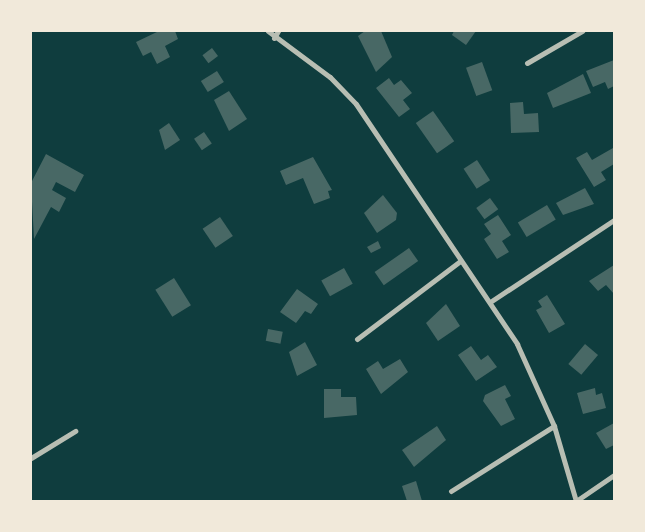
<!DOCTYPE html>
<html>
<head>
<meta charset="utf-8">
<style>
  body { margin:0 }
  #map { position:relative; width:645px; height:532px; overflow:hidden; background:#0f3d3e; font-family:Commissioner,sans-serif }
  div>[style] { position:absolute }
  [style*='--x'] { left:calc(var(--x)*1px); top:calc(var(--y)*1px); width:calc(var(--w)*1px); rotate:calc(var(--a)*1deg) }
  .building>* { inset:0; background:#486865; transform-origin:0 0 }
  .minor>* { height:5px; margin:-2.5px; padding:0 2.5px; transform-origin:2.5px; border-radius:2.5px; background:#b8beb3 }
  span { translate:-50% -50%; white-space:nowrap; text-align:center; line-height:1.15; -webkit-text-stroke:4px #f1e9da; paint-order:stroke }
  .frame { position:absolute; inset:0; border:32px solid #f1e9da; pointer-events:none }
</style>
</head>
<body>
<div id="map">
  <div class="building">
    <div style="clip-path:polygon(159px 31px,175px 31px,178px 39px,165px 46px,170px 57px,157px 64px,151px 52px,143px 56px,136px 42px)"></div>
    <div style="clip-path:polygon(365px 31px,381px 31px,392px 57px,376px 72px,358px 36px)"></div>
    <div style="clip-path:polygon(454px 31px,476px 31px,466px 45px,452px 35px)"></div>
    <div style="left:212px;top:48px;width:10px;height:12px;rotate:53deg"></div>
    <div style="clip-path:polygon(614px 60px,614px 86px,608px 89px,605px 82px,593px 87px,586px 71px)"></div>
    <div style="left:482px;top:62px;width:30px;height:17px;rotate:70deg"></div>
    <div style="left:217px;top:71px;width:13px;height:19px;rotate:58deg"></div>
    <div style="clip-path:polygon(583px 74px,591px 93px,553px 108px,547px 93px)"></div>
    <div style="clip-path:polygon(389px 78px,394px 85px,401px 80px,412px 93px,403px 100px,410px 109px,399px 117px,376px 88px)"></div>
    <div style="clip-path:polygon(229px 91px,247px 119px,229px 131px,214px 100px)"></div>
    <div style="clip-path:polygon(523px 102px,524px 114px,538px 113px,539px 132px,511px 133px,510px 103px)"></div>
    <div style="left:433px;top:111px;width:37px;height:21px;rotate:55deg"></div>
    <div style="clip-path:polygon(169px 123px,180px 140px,165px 150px,159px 130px)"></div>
    <div style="left:204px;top:132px;width:14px;height:12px;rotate:56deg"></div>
    <div style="clip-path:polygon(613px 148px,614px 164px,601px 172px,606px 180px,594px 187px,576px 158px,587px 152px,592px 160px)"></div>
    <div style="clip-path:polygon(46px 154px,84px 175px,75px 192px,56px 182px,52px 190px,66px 198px,59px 212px,51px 207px,34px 239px,31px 183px)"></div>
    <div style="clip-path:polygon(313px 157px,332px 190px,328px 191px,330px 198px,314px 204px,303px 178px,286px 185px,280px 171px)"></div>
    <div style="left:477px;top:160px;width:24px;height:16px;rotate:57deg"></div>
    <div style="clip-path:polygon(585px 188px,594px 204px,563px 215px,556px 203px)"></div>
    <div style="clip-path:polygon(383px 195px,397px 213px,396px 220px,377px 233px,364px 213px)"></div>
    <div style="left:490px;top:198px;width:14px;height:17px;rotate:54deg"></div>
    <div style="left:547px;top:205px;width:17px;height:34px;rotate:59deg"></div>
    <div style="clip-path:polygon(498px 215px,511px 235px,502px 241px,509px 252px,497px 259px,484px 239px,491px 234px,484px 224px)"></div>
    <div style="left:220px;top:217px;width:23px;height:21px;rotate:56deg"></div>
    <div style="clip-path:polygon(378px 241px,381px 248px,371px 253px,367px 247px)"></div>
    <div style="left:409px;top:248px;width:16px;height:42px;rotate:55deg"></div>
    <div style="clip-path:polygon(614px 265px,614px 294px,606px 285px,598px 291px,589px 281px)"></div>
    <div style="left:344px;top:268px;width:18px;height:26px;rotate:61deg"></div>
    <div style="left:174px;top:278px;width:32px;height:22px;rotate:58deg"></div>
    <div style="clip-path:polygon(297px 289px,318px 304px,311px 314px,305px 311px,296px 323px,280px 312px)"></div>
    <div style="clip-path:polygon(547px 295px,565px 324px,549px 333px,536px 310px,542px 307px,538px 301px)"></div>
    <div style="clip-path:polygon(446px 304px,460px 326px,438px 341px,426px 323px)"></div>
    <div style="left:268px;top:329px;width:15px;height:12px;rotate:11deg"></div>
    <div style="clip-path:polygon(305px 342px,317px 365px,297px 376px,289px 352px)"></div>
    <div style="left:585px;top:344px;width:17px;height:26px;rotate:40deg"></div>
    <div style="clip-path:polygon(471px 346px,481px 360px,488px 355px,497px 367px,476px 381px,458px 355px)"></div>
    <div style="clip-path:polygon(400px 359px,408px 372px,381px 394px,366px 369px,378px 361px,383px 369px)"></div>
    <div style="clip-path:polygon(505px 385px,511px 396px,505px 399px,515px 419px,501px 426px,483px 401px,485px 395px)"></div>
    <div style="clip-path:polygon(595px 388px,596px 395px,602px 393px,606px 408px,583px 414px,577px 393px)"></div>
    <div style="clip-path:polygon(324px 389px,341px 389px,341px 397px,356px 397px,357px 415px,324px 418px)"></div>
    <div style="clip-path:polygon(614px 423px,614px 445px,606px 449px,596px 433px)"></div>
    <div style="clip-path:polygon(437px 426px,446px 440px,414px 467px,402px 450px)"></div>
    <div style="clip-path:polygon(416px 481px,422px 501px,407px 501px,402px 486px)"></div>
  </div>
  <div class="minor">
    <div style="--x:268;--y:31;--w:77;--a:36.6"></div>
    <div style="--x:330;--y:77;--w:37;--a:46"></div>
    <div style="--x:356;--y:104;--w:289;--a:56.1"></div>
    <div style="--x:517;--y:344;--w:90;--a:65.7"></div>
    <div style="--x:554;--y:426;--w:78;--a:73.7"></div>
    <div style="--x:274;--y:38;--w:8;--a:-60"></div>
    <div style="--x:527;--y:63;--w:64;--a:-30.2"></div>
    <div style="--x:490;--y:302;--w:149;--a:-33.5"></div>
    <div style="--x:357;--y:339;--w:129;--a:-37.1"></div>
    <div style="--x:31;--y:458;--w:52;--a:-31.5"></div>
    <div style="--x:451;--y:491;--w:122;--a:-32.3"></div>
    <div style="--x:576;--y:501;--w:46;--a:-34.4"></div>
  </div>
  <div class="frame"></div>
</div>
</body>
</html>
